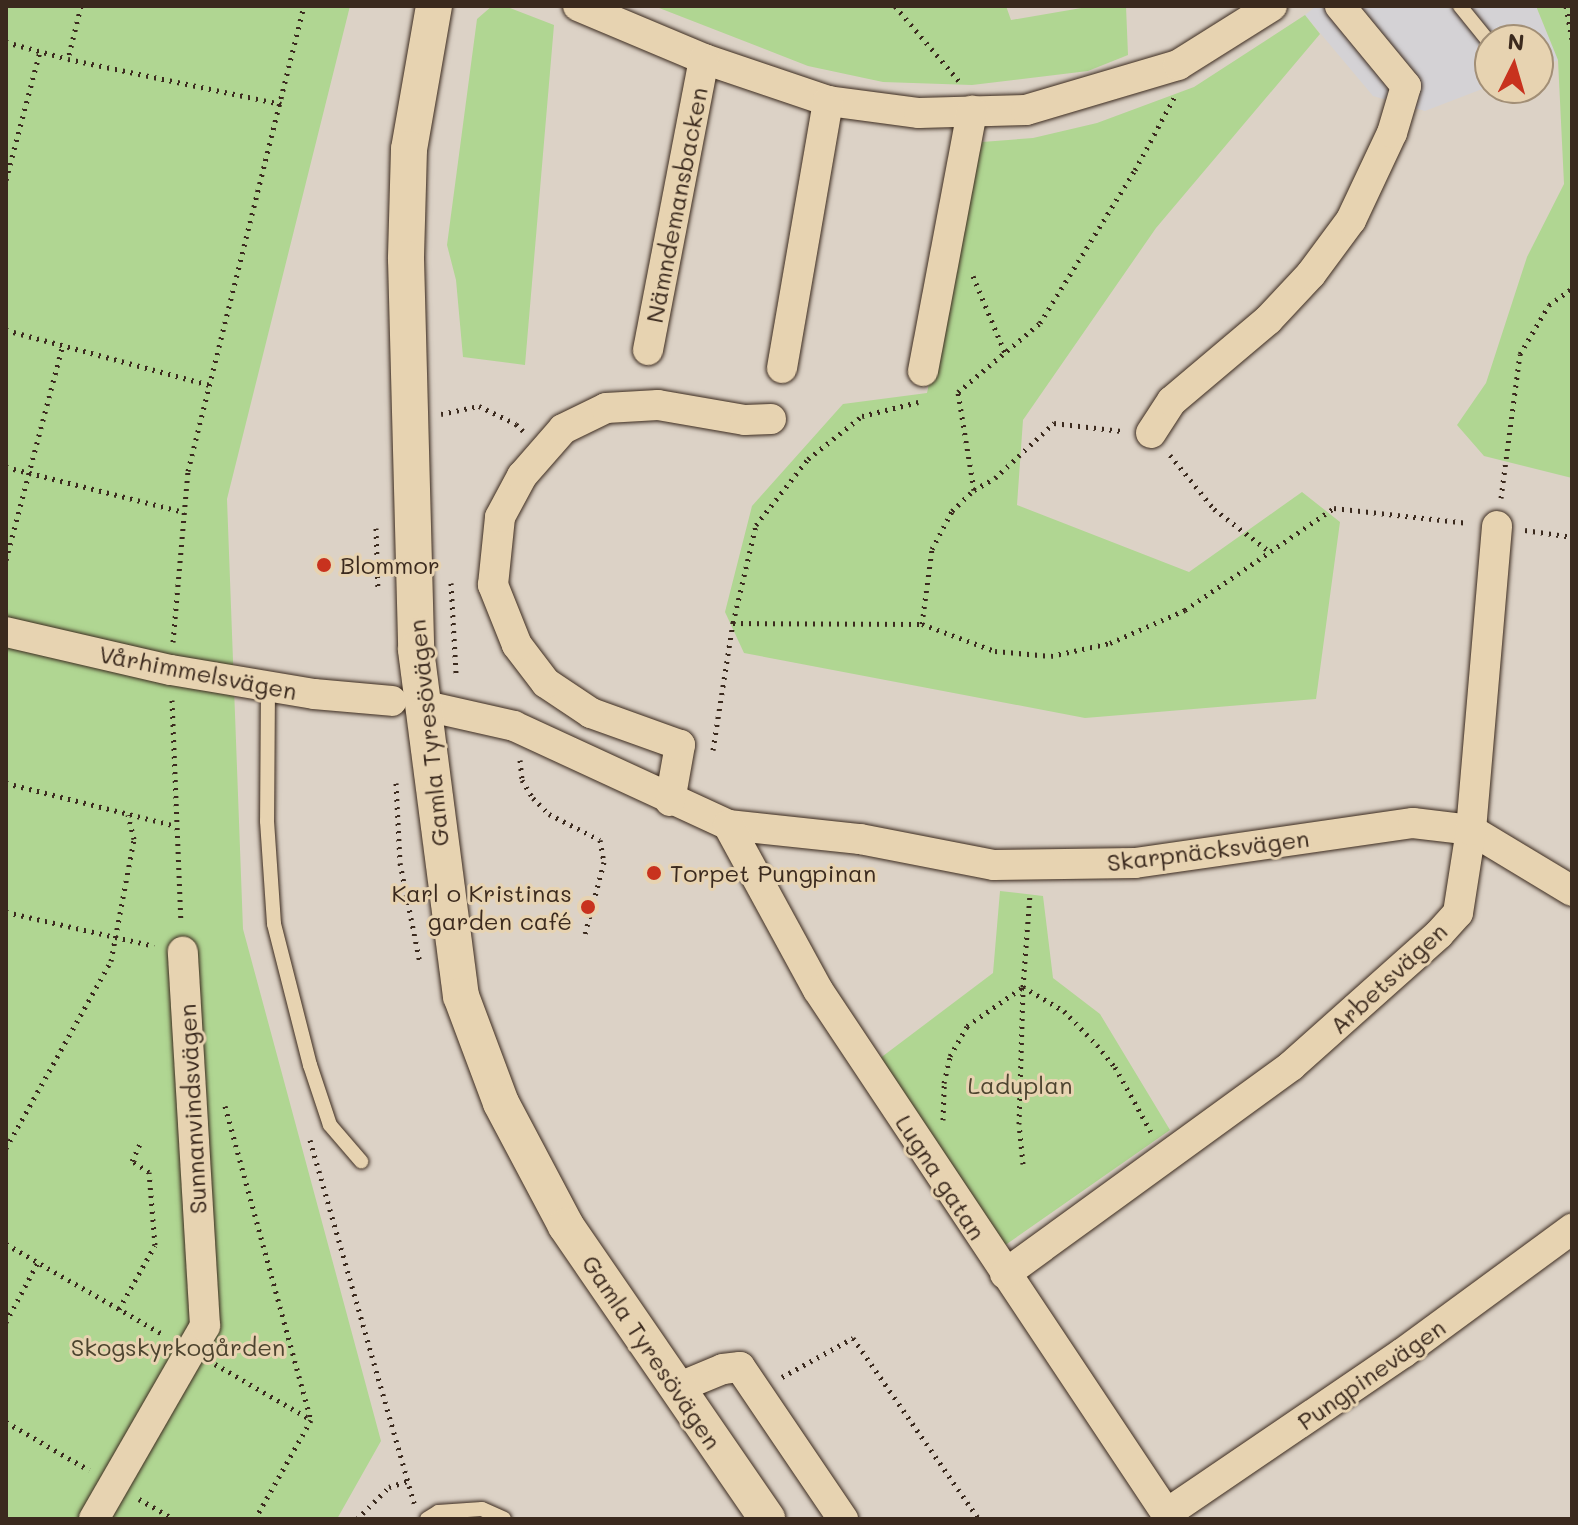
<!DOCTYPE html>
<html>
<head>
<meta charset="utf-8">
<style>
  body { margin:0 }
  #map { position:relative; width:1578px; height:1525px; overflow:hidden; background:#dcd2c6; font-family:Mali,sans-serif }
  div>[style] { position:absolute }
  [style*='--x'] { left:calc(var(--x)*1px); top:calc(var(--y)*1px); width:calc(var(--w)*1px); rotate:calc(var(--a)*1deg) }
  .built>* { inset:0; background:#d4d2d5 }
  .green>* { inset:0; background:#b0d692 }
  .path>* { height:5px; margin-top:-2.5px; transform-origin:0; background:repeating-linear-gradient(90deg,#3b2a1e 0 2px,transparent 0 8px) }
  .roads { filter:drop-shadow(0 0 2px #3b2a1e) drop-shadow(0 0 2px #3b2a1e) }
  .service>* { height:14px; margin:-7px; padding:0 7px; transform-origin:7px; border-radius:7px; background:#e7d3b1 }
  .minor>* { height:30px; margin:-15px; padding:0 15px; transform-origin:15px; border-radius:15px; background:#e7d3b1 }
  .tertiary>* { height:36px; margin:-18px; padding:0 18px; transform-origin:18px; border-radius:18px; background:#e7d3b1 }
  .dots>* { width:22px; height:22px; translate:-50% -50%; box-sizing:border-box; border:4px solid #e7d3b1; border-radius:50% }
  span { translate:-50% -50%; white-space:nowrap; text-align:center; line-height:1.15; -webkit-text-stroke:6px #e7d3b1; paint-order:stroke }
  .street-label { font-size:24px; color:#3b2a1e }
  .poi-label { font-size:24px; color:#3b2a1e }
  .left { translate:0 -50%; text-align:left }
  .right { translate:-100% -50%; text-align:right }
  .park-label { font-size:24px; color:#4d442f }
  .frame { position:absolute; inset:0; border:8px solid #3b2a1e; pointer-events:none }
  .north { position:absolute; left:1474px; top:24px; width:80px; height:80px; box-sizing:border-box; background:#e7d3b1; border:2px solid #a28f76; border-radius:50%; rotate:5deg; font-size:22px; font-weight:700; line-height:32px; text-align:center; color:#3b2a1e }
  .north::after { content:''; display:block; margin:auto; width:28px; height:36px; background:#c8321e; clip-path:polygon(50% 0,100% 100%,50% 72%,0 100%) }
</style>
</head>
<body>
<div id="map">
  <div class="built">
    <div style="clip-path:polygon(1316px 6px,1536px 6px,1558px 60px,1538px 68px,1538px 40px,1490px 40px,1490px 86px,1425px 111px,1373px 96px,1305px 15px)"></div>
  </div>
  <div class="green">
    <div style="clip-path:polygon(6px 6px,350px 6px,227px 499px,243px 929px,381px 1441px,337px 1519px,6px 1519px)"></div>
    <div style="clip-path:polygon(492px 6px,505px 6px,554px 25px,525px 365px,463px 357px,456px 280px,447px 245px,477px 19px)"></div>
    <div style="clip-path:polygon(654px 6px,1006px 6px,1011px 20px,1093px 6px,1126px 6px,1128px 55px,1088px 71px,972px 85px,883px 82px,808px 66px)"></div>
    <div style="clip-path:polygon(1536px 6px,1572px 6px,1572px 478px,1484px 456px,1457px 425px,1486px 383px,1527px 257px,1564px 184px,1558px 60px)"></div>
    <div style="clip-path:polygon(1305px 15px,1320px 34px,1156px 228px,1023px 420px,1017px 505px,1189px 572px,1302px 492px,1340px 522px,1316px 699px,1085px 718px,744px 653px,725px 612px,752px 506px,843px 404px,927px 393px,982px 142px,1033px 138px,1097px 123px,1194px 87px)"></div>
    <div style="clip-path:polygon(1000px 891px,1043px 896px,1053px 978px,1100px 1014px,1170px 1130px,1001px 1248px,879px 1059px,993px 973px)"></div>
  </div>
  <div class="path">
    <div style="--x:81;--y:6;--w:55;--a:103.8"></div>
    <div style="--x:68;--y:59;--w:218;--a:11.9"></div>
    <div style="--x:895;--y:6;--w:100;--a:49.5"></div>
    <div style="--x:1566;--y:6;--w:34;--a:80"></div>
    <div style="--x:6;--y:42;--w:64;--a:15.3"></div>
    <div style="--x:6;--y:180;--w:133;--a:-75.2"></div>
    <div style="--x:973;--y:276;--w:83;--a:67.4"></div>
    <div style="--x:6;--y:330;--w:211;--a:15.1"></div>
    <div style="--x:441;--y:414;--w:39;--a:-12"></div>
    <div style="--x:479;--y:406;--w:41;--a:25.9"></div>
    <div style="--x:516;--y:424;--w:10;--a:45"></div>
    <div style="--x:1170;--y:455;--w:70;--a:50.8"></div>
    <div style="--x:1214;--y:509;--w:69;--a:37.4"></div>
    <div style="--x:6;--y:467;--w:184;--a:14.2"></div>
    <div style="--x:974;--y:490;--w:24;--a:-30"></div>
    <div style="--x:995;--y:478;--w:81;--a:-43"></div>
    <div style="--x:1054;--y:423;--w:68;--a:6.7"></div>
    <div style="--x:1501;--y:498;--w:145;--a:-82.5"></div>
    <div style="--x:1520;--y:354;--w:57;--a:-59.4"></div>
    <div style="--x:1549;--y:305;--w:29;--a:-36"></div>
    <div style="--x:376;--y:528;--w:62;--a:88.2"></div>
    <div style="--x:1525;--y:530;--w:48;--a:8.5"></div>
    <div style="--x:6;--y:560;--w:222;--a:-75.2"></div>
    <div style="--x:451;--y:583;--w:90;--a:86.8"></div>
    <div style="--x:733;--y:623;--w:101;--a:-76.8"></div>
    <div style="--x:756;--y:525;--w:84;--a:-51.8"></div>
    <div style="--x:808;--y:459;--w:69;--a:-38.5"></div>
    <div style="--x:862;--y:416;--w:58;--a:-14"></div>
    <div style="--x:922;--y:624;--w:76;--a:-82.4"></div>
    <div style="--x:932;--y:549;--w:43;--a:-62.2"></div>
    <div style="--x:952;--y:511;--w:30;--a:-44"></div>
    <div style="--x:974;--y:490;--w:99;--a:-99.3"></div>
    <div style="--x:958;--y:392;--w:107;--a:-40.1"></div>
    <div style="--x:1040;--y:323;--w:180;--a:-58.2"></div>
    <div style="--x:1135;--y:170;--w:84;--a:-61.6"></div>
    <div style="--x:173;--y:642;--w:172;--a:-85"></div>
    <div style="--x:188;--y:471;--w:479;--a:-76"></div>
    <div style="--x:172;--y:700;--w:222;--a:87.7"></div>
    <div style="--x:713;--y:750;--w:129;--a:-81.1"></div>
    <div style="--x:733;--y:623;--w:189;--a:0.3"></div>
    <div style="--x:922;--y:624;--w:78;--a:20.3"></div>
    <div style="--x:995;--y:651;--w:56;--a:5.1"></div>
    <div style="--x:1051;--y:656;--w:60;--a:-12.4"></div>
    <div style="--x:1110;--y:643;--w:82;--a:-23.7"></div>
    <div style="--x:1185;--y:610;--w:181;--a:-34.4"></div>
    <div style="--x:1334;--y:508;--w:135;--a:6.4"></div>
    <div style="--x:520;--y:760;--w:20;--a:84"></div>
    <div style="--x:522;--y:780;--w:21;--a:59"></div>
    <div style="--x:533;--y:798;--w:23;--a:45"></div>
    <div style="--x:549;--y:814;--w:57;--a:27"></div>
    <div style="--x:600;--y:840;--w:22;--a:80"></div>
    <div style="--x:604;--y:862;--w:74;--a:104.8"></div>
    <div style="--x:6;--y:783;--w:175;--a:14.2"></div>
    <div style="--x:396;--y:783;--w:80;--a:87.1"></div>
    <div style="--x:400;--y:863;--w:102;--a:78.7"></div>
    <div style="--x:6;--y:912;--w:152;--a:12.9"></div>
    <div style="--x:225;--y:1106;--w:326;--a:74.7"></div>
    <div style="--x:311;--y:1420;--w:114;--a:119.5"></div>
    <div style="--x:943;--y:1120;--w:37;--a:-88"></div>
    <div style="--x:944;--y:1083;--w:28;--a:-77"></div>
    <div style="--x:950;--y:1056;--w:34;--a:-60"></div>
    <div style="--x:967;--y:1026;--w:68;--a:-34.9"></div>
    <div style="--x:1023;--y:987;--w:94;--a:-85.7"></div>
    <div style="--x:310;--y:1140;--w:378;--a:74"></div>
    <div style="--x:6;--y:1148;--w:214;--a:-60.7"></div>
    <div style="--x:111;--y:961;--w:124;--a:-79.3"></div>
    <div style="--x:134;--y:839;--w:25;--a:-104"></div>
    <div style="--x:1023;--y:1164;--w:40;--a:-95.7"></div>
    <div style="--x:1019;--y:1124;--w:137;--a:-88.3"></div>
    <div style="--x:1023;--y:987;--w:48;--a:30.3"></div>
    <div style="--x:1064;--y:1011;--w:47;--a:45.9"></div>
    <div style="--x:1097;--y:1045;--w:28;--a:51"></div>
    <div style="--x:1115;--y:1067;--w:74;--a:61"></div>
    <div style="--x:6;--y:1244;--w:182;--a:29.9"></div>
    <div style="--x:119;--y:1309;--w:73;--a:-60.6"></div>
    <div style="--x:155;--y:1245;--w:73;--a:-94.7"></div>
    <div style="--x:149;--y:1172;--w:20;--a:-147"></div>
    <div style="--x:132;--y:1161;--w:19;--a:-65"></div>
    <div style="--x:6;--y:1322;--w:68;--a:-61.9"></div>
    <div style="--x:215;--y:1364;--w:110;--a:30.1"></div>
    <div style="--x:782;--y:1377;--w:81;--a:-28.8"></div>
    <div style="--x:853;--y:1338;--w:221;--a:55.2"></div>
    <div style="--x:6;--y:1422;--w:96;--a:30"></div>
    <div style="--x:139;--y:1499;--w:39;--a:30"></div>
    <div style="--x:357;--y:1519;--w:45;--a:-45"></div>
    <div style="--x:389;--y:1487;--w:20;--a:-18"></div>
  </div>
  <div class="roads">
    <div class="service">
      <div style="--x:1460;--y:6;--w:48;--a:51"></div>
      <div style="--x:268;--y:686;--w:135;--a:90.4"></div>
      <div style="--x:267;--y:821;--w:103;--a:86.1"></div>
      <div style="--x:274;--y:924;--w:146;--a:75.7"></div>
      <div style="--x:310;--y:1065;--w:63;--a:71.6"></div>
      <div style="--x:330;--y:1125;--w:48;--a:49.3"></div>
      <div style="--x:427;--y:1519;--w:13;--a:-32"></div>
      <div style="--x:438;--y:1512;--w:44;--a:-3.9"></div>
      <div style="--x:482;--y:1509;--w:24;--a:24"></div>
    </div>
    <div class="minor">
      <div style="--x:578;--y:6;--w:137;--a:22.8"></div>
      <div style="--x:704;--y:59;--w:131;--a:18.7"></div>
      <div style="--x:828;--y:101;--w:92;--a:7.5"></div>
      <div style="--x:919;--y:113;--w:107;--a:-1.6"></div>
      <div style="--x:1026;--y:110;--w:159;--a:-16.5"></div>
      <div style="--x:1178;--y:65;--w:111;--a:-32.1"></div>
      <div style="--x:648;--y:350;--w:296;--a:-79.1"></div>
      <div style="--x:782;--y:368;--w:271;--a:-80.2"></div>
      <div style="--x:923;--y:371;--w:265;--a:-79.3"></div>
      <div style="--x:1151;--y:433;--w:38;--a:-57"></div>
      <div style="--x:1172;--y:401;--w:126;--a:-40.2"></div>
      <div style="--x:1268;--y:320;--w:63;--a:-46.9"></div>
      <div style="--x:1311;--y:274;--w:67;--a:-53.5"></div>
      <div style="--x:1351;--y:220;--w:96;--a:-64.8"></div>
      <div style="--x:1392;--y:133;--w:49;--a:-73.4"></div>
      <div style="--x:1406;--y:86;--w:104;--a:-129.5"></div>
      <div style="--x:6;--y:632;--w:169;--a:13"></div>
      <div style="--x:171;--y:670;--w:145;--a:9.5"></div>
      <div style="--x:314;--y:694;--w:78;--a:5.1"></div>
      <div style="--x:421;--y:705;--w:95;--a:12.7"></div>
      <div style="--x:514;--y:726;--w:236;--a:24.8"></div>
      <div style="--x:728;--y:825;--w:133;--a:6.1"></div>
      <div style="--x:860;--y:839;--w:136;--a:11"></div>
      <div style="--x:994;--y:865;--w:141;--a:-0.8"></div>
      <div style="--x:1135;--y:863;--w:281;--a:-8.2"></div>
      <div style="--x:1413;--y:823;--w:58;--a:6.9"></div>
      <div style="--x:1471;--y:830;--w:118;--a:31.1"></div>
      <div style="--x:670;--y:801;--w:57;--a:-79.9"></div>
      <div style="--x:680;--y:745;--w:95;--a:-160.2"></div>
      <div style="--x:591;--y:713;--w:54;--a:-146.3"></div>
      <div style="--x:546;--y:683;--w:48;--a:-127.3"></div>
      <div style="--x:517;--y:645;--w:65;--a:-111.8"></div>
      <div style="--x:493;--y:585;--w:68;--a:-84.1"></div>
      <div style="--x:500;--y:517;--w:47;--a:-61.8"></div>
      <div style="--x:522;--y:476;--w:62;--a:-48.9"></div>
      <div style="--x:563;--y:429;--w:48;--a:-26"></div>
      <div style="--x:606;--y:408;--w:52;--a:-3.3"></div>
      <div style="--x:658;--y:405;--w:88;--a:9.8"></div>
      <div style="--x:745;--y:420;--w:26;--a:-2"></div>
      <div style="--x:728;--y:825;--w:188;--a:61.4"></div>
      <div style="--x:818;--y:990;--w:635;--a:56.36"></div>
      <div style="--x:1005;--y:1274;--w:354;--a:-36"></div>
      <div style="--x:1291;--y:1066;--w:198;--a:-41.7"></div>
      <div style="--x:1439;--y:934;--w:28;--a:-48"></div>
      <div style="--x:1458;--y:913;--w:84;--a:-81.1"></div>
      <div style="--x:1471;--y:830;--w:305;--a:-85.1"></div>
      <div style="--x:677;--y:1388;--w:50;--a:-22.4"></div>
      <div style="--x:723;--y:1369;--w:17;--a:-7"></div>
      <div style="--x:740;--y:1367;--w:184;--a:55.9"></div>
      <div style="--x:1166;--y:1514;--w:287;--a:-34.2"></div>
      <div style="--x:1403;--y:1353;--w:210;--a:-36.3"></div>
      <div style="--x:94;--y:1519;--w:223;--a:-60.1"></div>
      <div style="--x:205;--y:1326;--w:375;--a:-93.4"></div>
    </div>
    <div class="tertiary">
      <div style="--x:434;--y:6;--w:145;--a:99.9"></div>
      <div style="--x:409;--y:149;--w:110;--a:91.6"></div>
      <div style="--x:406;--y:259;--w:391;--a:88.5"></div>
      <div style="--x:416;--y:650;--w:349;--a:82.6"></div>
      <div style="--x:461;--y:996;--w:114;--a:69.5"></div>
      <div style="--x:501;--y:1103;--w:139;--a:62.1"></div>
      <div style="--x:566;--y:1226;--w:355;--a:55.5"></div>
    </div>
  </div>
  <div class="dots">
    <div style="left:324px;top:565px;background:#c8321e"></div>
    <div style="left:654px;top:873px;background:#c8321e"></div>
    <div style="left:588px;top:907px;background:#c8321e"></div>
  </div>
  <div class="street-label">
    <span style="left:676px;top:205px;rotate:-79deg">Nämndemansbacken</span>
    <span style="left:198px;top:672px;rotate:11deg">Vårhimmelsvägen</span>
    <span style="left:428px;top:733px;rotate:-96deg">Gamla Tyresövägen</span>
    <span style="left:1208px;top:850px;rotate:-7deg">Skarpnäcksvägen</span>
    <span style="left:1388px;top:978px;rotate:-43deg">Arbetsvägen</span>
    <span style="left:192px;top:1109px;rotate:-93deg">Sunnanvindsvägen</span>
    <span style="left:941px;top:1177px;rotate:57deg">Lugna gatan</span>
    <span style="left:652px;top:1352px;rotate:56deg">Gamla Tyresövägen</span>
    <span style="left:1371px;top:1374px;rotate:-35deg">Pungpinevägen</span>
  </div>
  <div class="poi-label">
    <span class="left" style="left:340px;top:565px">Blommor</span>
    <span class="left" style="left:670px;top:873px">Torpet Pungpinan</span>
    <span class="right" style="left:572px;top:907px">Karl o Kristinas<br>garden café</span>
  </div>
  <div class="park-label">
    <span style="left:1020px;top:1085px">Laduplan</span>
    <span style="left:178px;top:1347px">Skogskyrkogården</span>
  </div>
  <div class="frame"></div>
  <div class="north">N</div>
</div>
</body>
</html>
